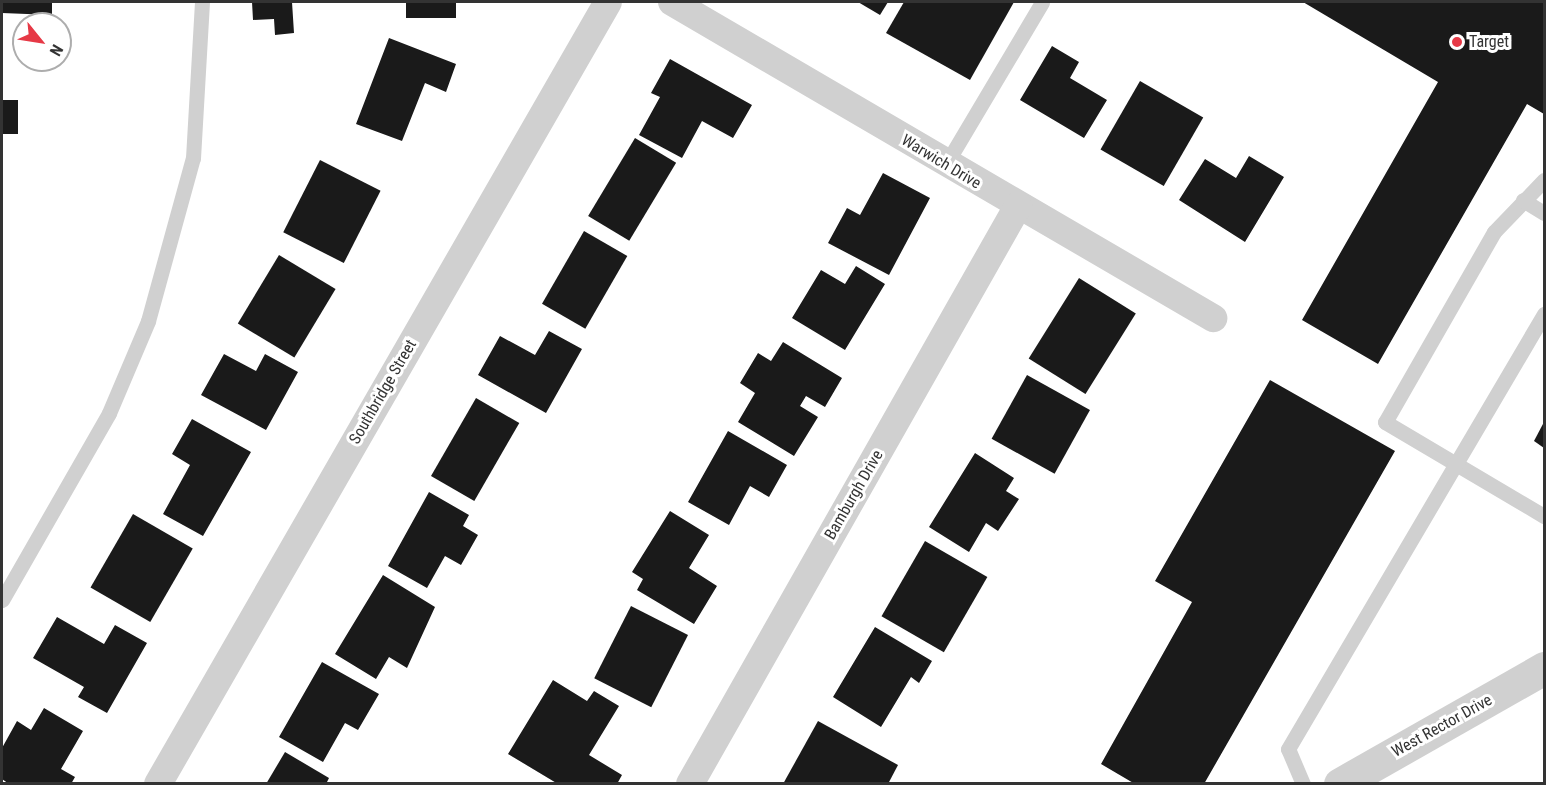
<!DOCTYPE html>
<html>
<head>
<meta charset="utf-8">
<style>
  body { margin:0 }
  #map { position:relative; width:1546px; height:785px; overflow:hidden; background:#fff; font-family:"Roboto Condensed",sans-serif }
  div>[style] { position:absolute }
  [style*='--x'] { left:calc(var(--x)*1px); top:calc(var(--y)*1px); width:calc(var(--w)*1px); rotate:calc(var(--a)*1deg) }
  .building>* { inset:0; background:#1a1a1a; transform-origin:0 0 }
  .service>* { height:15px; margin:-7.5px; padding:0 7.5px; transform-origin:7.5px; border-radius:7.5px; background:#d0d0d0 }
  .minor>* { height:28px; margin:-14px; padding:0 14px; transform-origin:14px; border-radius:14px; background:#d0d0d0 }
  .tertiary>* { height:33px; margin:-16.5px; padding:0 16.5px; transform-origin:16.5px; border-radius:16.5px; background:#d0d0d0 }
  .dots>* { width:16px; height:16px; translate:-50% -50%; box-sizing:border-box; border:3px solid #fff; border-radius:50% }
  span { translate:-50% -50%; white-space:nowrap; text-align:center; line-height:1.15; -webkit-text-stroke:6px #fff; paint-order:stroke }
  .poi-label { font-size:16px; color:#333 }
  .left { translate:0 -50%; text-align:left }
  .street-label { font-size:16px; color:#333 }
  .frame { position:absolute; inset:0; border:3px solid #333; pointer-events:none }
  .north { position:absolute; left:12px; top:12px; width:60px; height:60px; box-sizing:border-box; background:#fff; border:2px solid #adadad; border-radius:50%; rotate:120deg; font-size:16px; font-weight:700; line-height:24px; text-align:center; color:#333 }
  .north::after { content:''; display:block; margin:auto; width:21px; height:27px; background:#e63946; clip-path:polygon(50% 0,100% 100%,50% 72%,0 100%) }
</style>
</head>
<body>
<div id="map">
  <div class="building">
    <div style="clip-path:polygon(2px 2px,52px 2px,52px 15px,2px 13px)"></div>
    <div style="clip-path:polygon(252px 2px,292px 2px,294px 33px,275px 35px,274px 19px,253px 20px)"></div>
    <div style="left:406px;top:2px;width:50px;height:16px"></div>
    <div style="clip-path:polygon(858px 2px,888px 2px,880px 15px)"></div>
    <div style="clip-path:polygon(904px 2px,1014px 2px,970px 80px,886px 33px)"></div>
    <div style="clip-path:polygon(1303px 2px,1544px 2px,1544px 114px,1527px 104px,1378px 364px,1302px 320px,1438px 82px)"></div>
    <div style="clip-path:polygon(389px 38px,456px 64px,446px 92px,425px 83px,402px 141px,356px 124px)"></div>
    <div style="clip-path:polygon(1052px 46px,1079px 62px,1070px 78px,1107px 100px,1084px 138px,1020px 100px)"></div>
    <div style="clip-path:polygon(670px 59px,752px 105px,733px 138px,702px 121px,682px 158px,639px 135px,660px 97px,651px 93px)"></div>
    <div style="left:1140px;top:81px;width:73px;height:79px;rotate:30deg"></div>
    <div style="left:2px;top:100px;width:16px;height:34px"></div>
    <div style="left:635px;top:138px;width:48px;height:91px;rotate:31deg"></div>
    <div style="clip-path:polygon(1249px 156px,1284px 177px,1245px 242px,1179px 200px,1205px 159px,1236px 178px)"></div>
    <div style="left:320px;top:160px;width:68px;height:81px;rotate:27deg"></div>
    <div style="clip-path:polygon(883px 173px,930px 198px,889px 275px,828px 243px,847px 208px,860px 215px)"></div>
    <div style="left:584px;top:231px;width:50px;height:84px;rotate:30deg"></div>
    <div style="left:279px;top:255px;width:66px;height:80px;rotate:31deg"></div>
    <div style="clip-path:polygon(856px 266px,885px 284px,845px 350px,792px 318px,821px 270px,845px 284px)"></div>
    <div style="left:1079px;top:278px;width:67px;height:95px;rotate:32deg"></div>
    <div style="clip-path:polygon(549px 331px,582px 349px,546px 413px,478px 375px,500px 336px,535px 355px)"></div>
    <div style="clip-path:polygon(783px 342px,842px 378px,825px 407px,806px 396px,800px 406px,818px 417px,794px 456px,738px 422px,755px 393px,740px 383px,758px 353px,771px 361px)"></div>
    <div style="clip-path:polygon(224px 354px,256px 371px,265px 354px,298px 372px,266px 430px,201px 395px)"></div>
    <div style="left:1027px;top:375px;width:72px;height:73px;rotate:29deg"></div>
    <div style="clip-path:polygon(1270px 380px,1395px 451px,1204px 784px,1135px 784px,1101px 764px,1192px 602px,1155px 581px)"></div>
    <div style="left:476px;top:398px;width:50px;height:90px;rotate:30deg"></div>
    <div style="clip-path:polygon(192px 419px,251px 452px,203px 536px,163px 514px,190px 465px,172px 454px)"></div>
    <div style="clip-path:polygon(1544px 422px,1544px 448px,1534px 441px)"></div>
    <div style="clip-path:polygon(728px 431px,787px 465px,769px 497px,750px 486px,729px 525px,688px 502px)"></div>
    <div style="clip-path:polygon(975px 453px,1014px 478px,1006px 491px,1019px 499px,998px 531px,986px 523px,969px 552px,929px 527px)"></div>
    <div style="clip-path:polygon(429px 492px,469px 515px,463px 526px,478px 535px,461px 565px,445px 556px,427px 588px,388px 566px)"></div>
    <div style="clip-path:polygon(670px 511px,709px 535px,689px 568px,717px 586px,694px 624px,637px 590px,643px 579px,632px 572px)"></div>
    <div style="left:133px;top:514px;width:69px;height:85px;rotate:30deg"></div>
    <div style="left:925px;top:541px;width:72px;height:87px;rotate:30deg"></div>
    <div style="clip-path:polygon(383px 575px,435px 607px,407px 668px,389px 657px,376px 679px,335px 654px)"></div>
    <div style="left:631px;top:606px;width:64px;height:81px;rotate:27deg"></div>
    <div style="clip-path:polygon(57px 617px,104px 644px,115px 625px,147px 643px,107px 713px,78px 697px,84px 687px,33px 658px)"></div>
    <div style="clip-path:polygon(875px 627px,932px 661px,919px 683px,911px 677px,881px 727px,833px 697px)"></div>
    <div style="clip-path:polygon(322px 662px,379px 694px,358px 730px,345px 723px,323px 762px,279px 737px)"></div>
    <div style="clip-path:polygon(553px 680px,587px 701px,594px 691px,619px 706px,589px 755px,622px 775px,617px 784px,558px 784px,508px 754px)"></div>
    <div style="clip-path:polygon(44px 708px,83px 731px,61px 769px,75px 777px,71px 784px,9px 784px,2px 779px,2px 748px,17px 721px,31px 730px)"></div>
    <div style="clip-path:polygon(818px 721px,898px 765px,888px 784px,783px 784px)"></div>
    <div style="clip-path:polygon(285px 752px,329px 778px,326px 784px,266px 784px)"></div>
  </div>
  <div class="service">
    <div style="--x:946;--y:164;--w:188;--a:-59.3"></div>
    <div style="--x:1544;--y:180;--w:72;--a:133.9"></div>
    <div style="--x:1494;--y:232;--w:219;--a:119.8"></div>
    <div style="--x:1385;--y:422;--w:185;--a:30.6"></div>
    <div style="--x:1523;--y:200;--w:25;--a:32"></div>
    <div style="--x:2;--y:600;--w:215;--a:-60.2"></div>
    <div style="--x:109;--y:413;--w:100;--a:-67"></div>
    <div style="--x:148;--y:321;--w:169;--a:-74.6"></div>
    <div style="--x:193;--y:158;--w:156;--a:-86.7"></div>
    <div style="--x:1303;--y:784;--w:38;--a:-113"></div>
    <div style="--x:1288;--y:749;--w:505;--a:-59.52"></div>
  </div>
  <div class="minor">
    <div style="--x:672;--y:2;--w:627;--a:30.29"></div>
    <div style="--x:158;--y:784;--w:902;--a:-60.08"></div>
    <div style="--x:690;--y:784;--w:665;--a:-60.43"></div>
  </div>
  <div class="tertiary">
    <div style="--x:1340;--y:784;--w:235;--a:-29.6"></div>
  </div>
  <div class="dots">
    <div style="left:1457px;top:42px;background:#e63946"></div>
  </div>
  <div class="poi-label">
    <span class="left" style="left:1469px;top:42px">Target</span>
  </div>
  <div class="street-label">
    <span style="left:941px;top:162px;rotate:31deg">Warwich Drive</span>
    <span style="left:383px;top:392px;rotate:-60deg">Southbridge Street</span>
    <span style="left:854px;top:495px;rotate:-60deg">Bamburgh Drive</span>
    <span style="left:1442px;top:726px;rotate:-29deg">West Rector Drive</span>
  </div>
  <div class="frame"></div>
  <div class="north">N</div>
</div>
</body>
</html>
